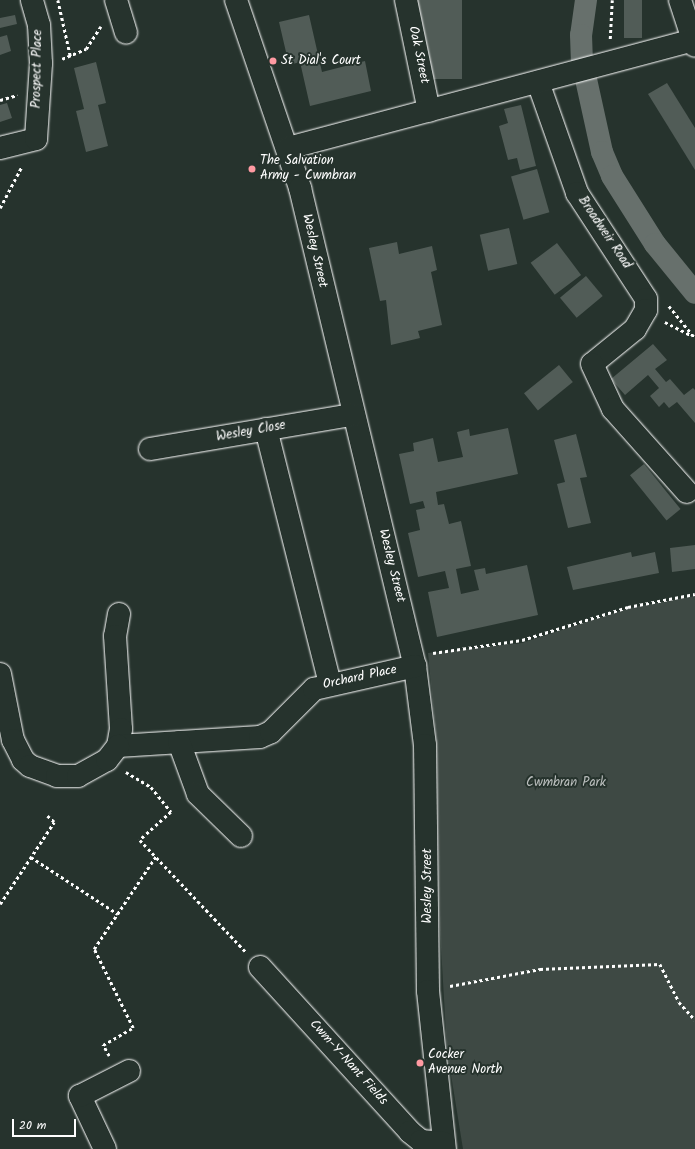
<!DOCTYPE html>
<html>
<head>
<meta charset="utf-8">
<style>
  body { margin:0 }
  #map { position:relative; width:695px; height:1149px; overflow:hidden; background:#26332d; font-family:Kalam,sans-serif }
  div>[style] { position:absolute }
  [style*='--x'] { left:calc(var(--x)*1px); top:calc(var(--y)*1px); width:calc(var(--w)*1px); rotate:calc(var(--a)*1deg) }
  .green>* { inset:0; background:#3e4944 }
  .canal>* { height:22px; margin:-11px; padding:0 11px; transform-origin:11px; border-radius:11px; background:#67706c }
  .building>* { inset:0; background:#515c57; transform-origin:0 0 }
  .path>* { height:2.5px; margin-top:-1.25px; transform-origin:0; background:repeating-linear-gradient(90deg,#fff 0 3px,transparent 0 6px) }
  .roads { filter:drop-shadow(0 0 1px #fff) drop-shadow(0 0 1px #fff) }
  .minor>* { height:22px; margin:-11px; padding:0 11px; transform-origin:11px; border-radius:11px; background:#26332d }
  .dots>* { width:11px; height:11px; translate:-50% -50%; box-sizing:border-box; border:2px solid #26332d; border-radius:50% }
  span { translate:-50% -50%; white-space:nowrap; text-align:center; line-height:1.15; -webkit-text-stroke:4px #26332d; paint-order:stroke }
  .street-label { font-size:13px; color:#fff }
  .poi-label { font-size:13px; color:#fff }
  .left { translate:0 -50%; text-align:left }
  .park-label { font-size:13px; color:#bbbfbe }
  .scale { position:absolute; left:12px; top:1119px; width:64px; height:18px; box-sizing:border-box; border:2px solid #fff; border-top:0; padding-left:5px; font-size:12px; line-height:14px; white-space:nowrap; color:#fff; -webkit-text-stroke:3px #26332d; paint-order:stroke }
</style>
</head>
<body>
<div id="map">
  <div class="green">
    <div style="clip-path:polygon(695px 596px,695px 1149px,463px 1149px,447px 1050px,439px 913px,437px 746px,428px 653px,522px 643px,629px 608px)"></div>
  </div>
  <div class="canal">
    <div style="--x:586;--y:0;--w:35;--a:98"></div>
    <div style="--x:581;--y:35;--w:26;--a:88"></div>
    <div style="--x:582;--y:61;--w:93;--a:77.6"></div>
    <div style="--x:602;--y:152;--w:26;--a:67"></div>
    <div style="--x:612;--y:176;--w:80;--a:57.7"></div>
    <div style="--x:655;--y:244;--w:63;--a:50.8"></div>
  </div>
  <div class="building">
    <div style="left:418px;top:0;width:44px;height:79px"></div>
    <div style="left:624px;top:0;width:18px;height:38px"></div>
    <div style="clip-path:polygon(15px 15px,17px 24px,0 28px,0 18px)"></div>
    <div style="clip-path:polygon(309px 15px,322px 72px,365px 61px,371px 91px,310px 106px,300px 62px,289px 65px,279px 22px)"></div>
    <div style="clip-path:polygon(7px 35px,11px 51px,0 55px,0 37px)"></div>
    <div style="clip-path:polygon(96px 62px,106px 103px,98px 105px,108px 146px,86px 152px,76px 111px,84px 109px,74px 68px)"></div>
    <div style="clip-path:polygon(667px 83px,695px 128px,695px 170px,648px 94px)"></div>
    <div style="clip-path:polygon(7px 103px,12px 118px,0 122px,0 105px)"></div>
    <div style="clip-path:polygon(521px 105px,536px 166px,520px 170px,517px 158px,508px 160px,499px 126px,508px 123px,504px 109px)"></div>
    <div style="left:537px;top:169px;width:45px;height:27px;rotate:74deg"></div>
    <div style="left:509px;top:228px;width:37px;height:30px;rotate:77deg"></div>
    <div style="clip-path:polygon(397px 242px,399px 254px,432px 246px,437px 270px,431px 272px,442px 325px,418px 331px,420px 338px,391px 345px,386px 300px,380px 301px,369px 248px)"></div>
    <div style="left:557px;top:243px;width:40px;height:33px;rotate:53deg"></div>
    <div style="left:586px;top:276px;width:26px;height:34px;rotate:50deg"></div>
    <div style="clip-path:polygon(653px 344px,667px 360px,655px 369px,666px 382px,670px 379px,684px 395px,693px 388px,695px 390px,695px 423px,677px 402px,669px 408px,664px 402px,659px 407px,650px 396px,659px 388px,648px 375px,625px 395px,611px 379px)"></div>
    <div style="left:559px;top:365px;width:22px;height:45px;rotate:51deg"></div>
    <div style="clip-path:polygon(508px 428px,518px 474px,436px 492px,438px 505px,444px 504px,449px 524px,461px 521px,471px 566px,456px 569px,461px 594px,479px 590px,474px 570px,485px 568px,486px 574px,527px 565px,538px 615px,437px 637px,428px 592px,449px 588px,445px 571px,418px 577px,408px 533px,420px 530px,416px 510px,425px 508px,423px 501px,410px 504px,399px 454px,414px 451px,413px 443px,433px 438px,438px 462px,463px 457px,457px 432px,469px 429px,470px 436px)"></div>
    <div style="clip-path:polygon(576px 434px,587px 477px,580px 478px,591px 523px,568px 528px,557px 484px,565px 482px,554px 440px)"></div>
    <div style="left:644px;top:464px;width:58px;height:18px;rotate:51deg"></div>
    <div style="clip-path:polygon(695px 545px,695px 569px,672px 572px,670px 548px)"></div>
    <div style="clip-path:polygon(631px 552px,632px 557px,655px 552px,659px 573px,573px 590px,567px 567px)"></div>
  </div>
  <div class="path">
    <div style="--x:58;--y:0;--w:59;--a:77.4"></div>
    <div style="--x:610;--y:39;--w:39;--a:-87"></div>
    <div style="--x:62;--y:59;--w:26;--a:-23"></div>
    <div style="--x:86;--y:49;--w:27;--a:-57"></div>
    <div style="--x:0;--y:100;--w:18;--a:-16"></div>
    <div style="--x:0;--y:208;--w:47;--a:-62.4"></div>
    <div style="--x:669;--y:306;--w:41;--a:50.9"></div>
    <div style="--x:665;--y:322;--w:29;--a:27"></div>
    <div style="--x:433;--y:653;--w:90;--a:-8.3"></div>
    <div style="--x:522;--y:640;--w:111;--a:-17.3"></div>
    <div style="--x:628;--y:607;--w:68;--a:-11"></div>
    <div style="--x:126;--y:772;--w:29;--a:31"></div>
    <div style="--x:151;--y:787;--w:32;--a:51"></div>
    <div style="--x:171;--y:812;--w:42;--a:137.9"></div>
    <div style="--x:140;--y:840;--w:154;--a:46.6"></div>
    <div style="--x:31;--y:857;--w:104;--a:33.2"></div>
    <div style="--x:0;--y:904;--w:98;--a:-56.6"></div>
    <div style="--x:54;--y:822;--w:9;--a:-139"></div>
    <div style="--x:450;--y:986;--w:92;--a:-10.7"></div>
    <div style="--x:540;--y:969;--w:120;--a:-2.4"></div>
    <div style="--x:660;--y:964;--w:42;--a:63.4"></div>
    <div style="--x:679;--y:1002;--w:24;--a:48"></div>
    <div style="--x:109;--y:1056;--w:13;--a:-119"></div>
    <div style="--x:103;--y:1045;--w:34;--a:-30"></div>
    <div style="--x:133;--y:1028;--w:88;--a:-116.3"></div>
    <div style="--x:94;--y:949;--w:112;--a:-56.3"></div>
  </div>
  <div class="roads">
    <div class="minor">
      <div style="--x:116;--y:0;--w:34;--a:73"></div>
      <div style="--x:236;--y:0;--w:199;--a:71.2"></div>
      <div style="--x:300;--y:188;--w:492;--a:76.5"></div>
      <div style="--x:415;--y:666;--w:80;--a:82.8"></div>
      <div style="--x:425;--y:745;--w:246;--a:89.3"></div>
      <div style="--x:428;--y:991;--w:159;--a:83.9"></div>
      <div style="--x:406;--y:0;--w:113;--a:78.3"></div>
      <div style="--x:680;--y:0;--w:48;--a:71.9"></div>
      <div style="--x:538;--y:82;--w:118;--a:70.6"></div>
      <div style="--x:577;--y:193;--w:126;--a:56.9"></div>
      <div style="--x:646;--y:299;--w:11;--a:90"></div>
      <div style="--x:646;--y:310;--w:22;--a:120"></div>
      <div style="--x:635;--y:329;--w:55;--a:140.9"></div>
      <div style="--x:592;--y:364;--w:50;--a:65"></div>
      <div style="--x:613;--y:409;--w:111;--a:48.3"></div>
      <div style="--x:0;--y:148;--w:37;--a:-14"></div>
      <div style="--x:36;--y:139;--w:76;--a:-86.2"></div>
      <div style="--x:41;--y:63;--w:38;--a:-93"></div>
      <div style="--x:39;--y:25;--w:26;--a:-106"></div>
      <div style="--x:288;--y:148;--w:419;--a:-14.9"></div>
      <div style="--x:266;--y:429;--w:262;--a:75.9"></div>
      <div style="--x:150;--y:449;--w:205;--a:-9.6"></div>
      <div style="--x:119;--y:614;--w:22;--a:100"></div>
      <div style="--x:115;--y:636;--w:93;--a:86.3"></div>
      <div style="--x:121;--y:729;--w:17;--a:100"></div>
      <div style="--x:118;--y:746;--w:142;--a:-3.6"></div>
      <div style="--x:260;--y:737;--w:12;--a:-24"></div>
      <div style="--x:271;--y:732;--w:61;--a:-45"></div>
      <div style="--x:314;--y:689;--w:104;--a:-12.8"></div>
      <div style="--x:0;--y:674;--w:67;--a:78.9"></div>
      <div style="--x:13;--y:740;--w:22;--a:63"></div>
      <div style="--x:23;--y:760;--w:9;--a:41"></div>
      <div style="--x:30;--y:766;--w:29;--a:20"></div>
      <div style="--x:57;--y:776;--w:21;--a:0"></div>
      <div style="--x:78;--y:776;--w:33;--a:-29"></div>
      <div style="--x:107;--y:760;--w:18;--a:-52"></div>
      <div style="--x:179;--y:742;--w:55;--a:69.9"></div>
      <div style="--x:198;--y:794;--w:60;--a:44.3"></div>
      <div style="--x:260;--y:967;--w:223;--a:47.7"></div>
      <div style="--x:410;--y:1132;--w:14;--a:39"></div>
      <div style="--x:421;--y:1141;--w:23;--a:5"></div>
      <div style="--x:105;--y:1149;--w:59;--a:-115.3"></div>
      <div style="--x:80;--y:1096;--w:55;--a:-27"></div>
    </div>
  </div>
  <div class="dots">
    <div style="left:273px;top:61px;background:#ff9aa2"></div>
    <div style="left:252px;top:169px;background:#ff9aa2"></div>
    <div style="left:420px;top:1063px;background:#ff9aa2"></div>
  </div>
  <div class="street-label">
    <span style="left:418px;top:55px;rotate:78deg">Oak Street</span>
    <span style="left:38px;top:69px;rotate:-89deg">Prospect Place</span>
    <span style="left:604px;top:233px;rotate:56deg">Broadweir Road</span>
    <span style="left:314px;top:251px;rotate:77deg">Wesley Street</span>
    <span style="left:251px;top:432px;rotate:-10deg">Wesley Close</span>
    <span style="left:391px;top:566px;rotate:76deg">Wesley Street</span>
    <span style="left:360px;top:678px;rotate:-12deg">Orchard Place</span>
    <span style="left:428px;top:886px;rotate:-90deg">Wesley Street</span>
    <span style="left:348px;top:1063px;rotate:48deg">Cwm-Y-Nant Fields</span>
  </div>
  <div class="poi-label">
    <span class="left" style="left:281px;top:61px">St Dial's Court</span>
    <span class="left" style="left:260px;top:169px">The Salvation<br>Army - Cwmbran</span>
    <span class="left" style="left:428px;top:1063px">Cocker<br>Avenue North</span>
  </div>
  <div class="park-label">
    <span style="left:566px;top:783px">Cwmbran Park</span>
  </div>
  <div class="scale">20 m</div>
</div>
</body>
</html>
